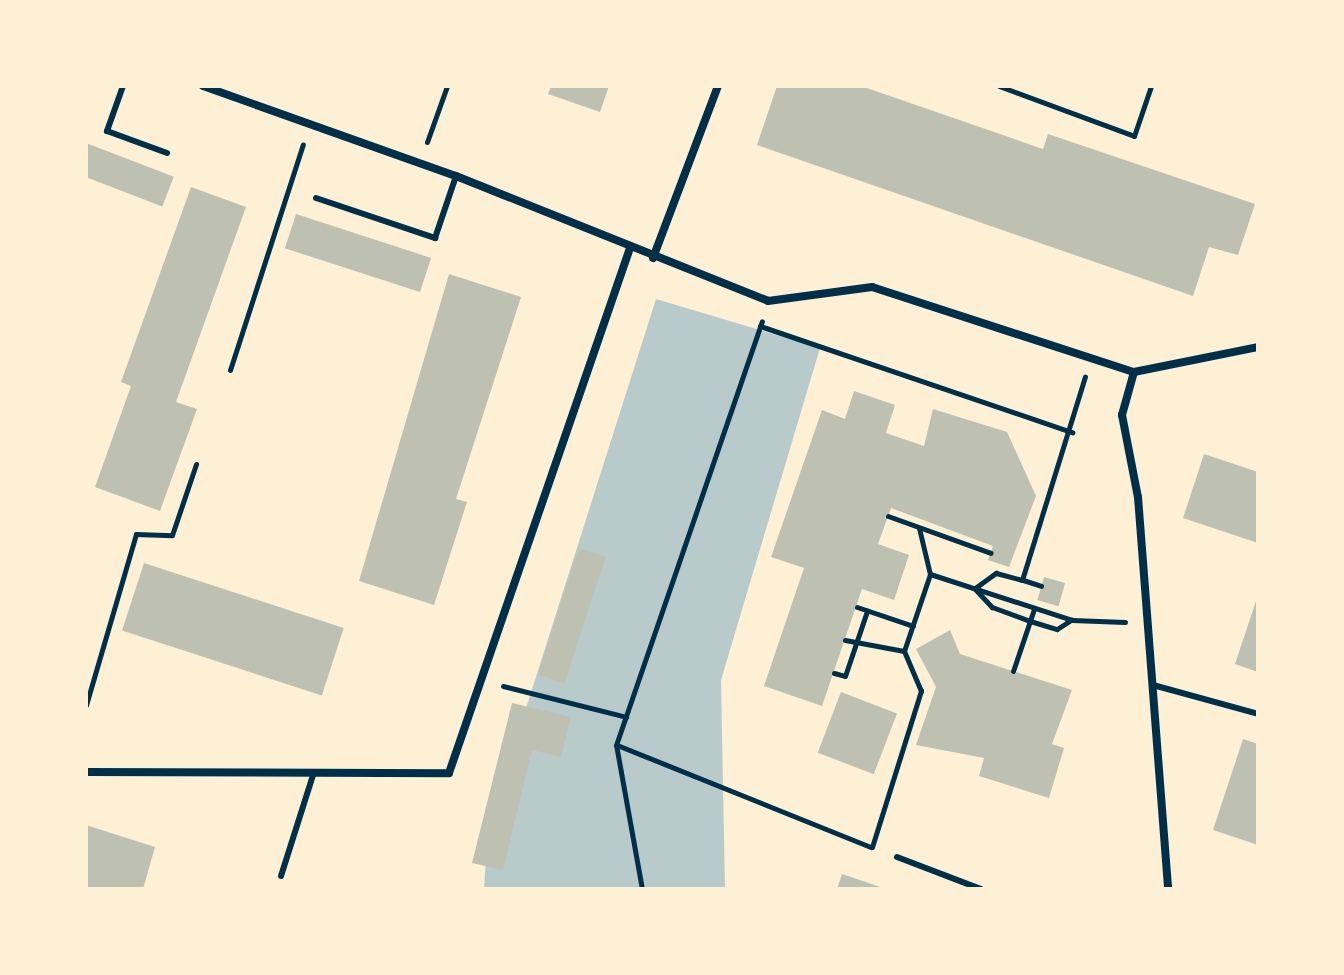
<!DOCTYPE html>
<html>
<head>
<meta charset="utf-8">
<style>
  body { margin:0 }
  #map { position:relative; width:1344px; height:975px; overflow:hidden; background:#fdf0d5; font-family:"Golos Text",sans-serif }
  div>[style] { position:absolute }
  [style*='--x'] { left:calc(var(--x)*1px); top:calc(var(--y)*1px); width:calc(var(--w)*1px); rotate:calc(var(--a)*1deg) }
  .green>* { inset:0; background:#b9caca }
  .building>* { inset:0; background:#bec0b2; transform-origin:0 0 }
  .path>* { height:5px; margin:-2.5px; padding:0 2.5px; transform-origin:2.5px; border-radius:2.5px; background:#003049 }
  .service>* { height:6px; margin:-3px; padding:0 3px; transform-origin:3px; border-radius:3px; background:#003049 }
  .minor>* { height:8px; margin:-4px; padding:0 4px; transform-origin:4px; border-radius:4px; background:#003049 }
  span { translate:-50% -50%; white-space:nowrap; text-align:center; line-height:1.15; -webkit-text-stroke:6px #fdf0d5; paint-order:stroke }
  .frame { position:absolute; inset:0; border:88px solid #fdf0d5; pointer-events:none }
</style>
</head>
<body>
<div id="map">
  <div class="green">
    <div style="clip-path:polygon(656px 299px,820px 348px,721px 680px,725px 889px,484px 889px,488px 828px)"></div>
  </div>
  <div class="building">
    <div style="clip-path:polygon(551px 86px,609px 86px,600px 112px,548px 94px)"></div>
    <div style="clip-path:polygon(777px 86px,861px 86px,1043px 149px,1048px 134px,1255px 204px,1238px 255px,1209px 247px,1193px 296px,757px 145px)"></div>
    <div style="left:86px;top:143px;width:94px;height:32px;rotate:21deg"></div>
    <div style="clip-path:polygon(191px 187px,246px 207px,176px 402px,197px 409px,160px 511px,95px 487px,131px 386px,121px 382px)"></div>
    <div style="left:296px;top:214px;width:142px;height:36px;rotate:18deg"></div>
    <div style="clip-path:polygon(449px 274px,521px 297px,456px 499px,467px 502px,434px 605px,359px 581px)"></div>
    <div style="clip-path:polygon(854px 391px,895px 405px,886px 433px,924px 446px,933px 409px,1007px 432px,1036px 496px,1009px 567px,988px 560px,993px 546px,891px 508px,878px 544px,909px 555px,894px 600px,862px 589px,822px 706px,764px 686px,804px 568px,771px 557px,822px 410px,845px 419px)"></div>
    <div style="clip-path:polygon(1204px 454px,1258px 472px,1258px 543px,1183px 518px)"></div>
    <div style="left:579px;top:548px;width:28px;height:133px;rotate:18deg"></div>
    <div style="left:144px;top:563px;width:210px;height:71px;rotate:18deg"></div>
    <div style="left:1044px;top:577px;width:22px;height:24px;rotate:16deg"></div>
    <div style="clip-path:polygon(1257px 598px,1258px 598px,1258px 672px,1235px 664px)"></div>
    <div style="clip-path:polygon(950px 630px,960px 654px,1072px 690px,1052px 744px,1064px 748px,1049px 798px,979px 776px,984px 758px,916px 745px,936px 687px,916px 649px)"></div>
    <div style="left:841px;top:692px;width:60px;height:65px;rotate:21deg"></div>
    <div style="clip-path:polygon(512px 703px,571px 717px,561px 757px,532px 750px,503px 870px,472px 863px)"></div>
    <div style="clip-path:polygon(1243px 739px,1258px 744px,1258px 845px,1213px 830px)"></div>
    <div style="clip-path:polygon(86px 825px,155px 847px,143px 889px,86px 889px)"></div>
    <div style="clip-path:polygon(842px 874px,886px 889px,837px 889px)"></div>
  </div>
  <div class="path">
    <div style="--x:999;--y:86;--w:144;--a:20.3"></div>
    <div style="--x:1134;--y:136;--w:53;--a:-71.2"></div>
    <div style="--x:427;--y:142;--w:59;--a:-70.3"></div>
    <div style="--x:760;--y:326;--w:330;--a:18.8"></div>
    <div style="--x:230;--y:370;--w:237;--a:-72.1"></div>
    <div style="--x:888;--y:516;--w:109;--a:19.8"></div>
    <div style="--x:919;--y:528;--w:47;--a:76.6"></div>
    <div style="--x:1023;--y:580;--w:19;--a:18"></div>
    <div style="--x:975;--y:588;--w:26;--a:-36"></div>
    <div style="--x:996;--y:573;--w:27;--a:15"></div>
    <div style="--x:1022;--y:580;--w:213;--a:-72.8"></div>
    <div style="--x:975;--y:589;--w:25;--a:47"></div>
    <div style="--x:992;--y:607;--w:40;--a:20.2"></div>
    <div style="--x:1030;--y:621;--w:28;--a:17"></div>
    <div style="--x:1057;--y:629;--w:17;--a:-33"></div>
    <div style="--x:857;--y:607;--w:59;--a:18.7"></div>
    <div style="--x:845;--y:640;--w:60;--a:10.6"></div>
    <div style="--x:1013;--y:671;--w:65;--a:-71.3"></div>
    <div style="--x:834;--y:673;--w:11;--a:15"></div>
    <div style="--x:845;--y:676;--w:69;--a:-71.3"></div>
    <div style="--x:503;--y:686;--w:127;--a:14.1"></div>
    <div style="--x:86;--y:705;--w:178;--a:-73.7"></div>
    <div style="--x:136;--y:534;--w:36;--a:2"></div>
    <div style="--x:172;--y:535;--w:75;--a:-71.3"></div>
    <div style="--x:617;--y:745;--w:274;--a:21.9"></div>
    <div style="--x:872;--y:847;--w:164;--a:-72.6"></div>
    <div style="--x:921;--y:691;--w:43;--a:-113"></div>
    <div style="--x:904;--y:651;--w:81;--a:-71.3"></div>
    <div style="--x:930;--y:574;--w:149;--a:17.9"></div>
    <div style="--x:1072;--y:620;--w:53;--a:2.2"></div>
    <div style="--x:642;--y:889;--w:146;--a:-100.2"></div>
    <div style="--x:616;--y:745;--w:448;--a:-71"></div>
  </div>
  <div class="service">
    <div style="--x:123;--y:86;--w:48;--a:109.6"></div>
    <div style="--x:107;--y:131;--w:64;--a:20.1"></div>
    <div style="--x:316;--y:198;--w:126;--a:18.6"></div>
    <div style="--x:435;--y:238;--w:65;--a:-71.3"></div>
    <div style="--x:1153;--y:685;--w:109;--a:15.4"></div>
    <div style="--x:897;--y:857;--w:90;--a:20.9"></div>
    <div style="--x:281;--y:876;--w:109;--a:-72.4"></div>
  </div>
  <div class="minor">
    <div style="--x:203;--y:86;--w:269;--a:19.6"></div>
    <div style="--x:456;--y:176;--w:336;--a:21.8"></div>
    <div style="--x:768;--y:301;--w:105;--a:-7.7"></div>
    <div style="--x:872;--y:287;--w:275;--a:18"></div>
    <div style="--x:1134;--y:372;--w:126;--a:-11.4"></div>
    <div style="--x:653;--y:258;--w:184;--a:-69.3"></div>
    <div style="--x:1134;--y:372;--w:45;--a:105.6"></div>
    <div style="--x:1122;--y:415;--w:84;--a:79"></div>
    <div style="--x:1138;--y:497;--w:393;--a:85.6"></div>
    <div style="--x:86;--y:772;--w:363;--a:0.2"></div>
    <div style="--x:449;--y:773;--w:555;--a:-70.98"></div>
  </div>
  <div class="frame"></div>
</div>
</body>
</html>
